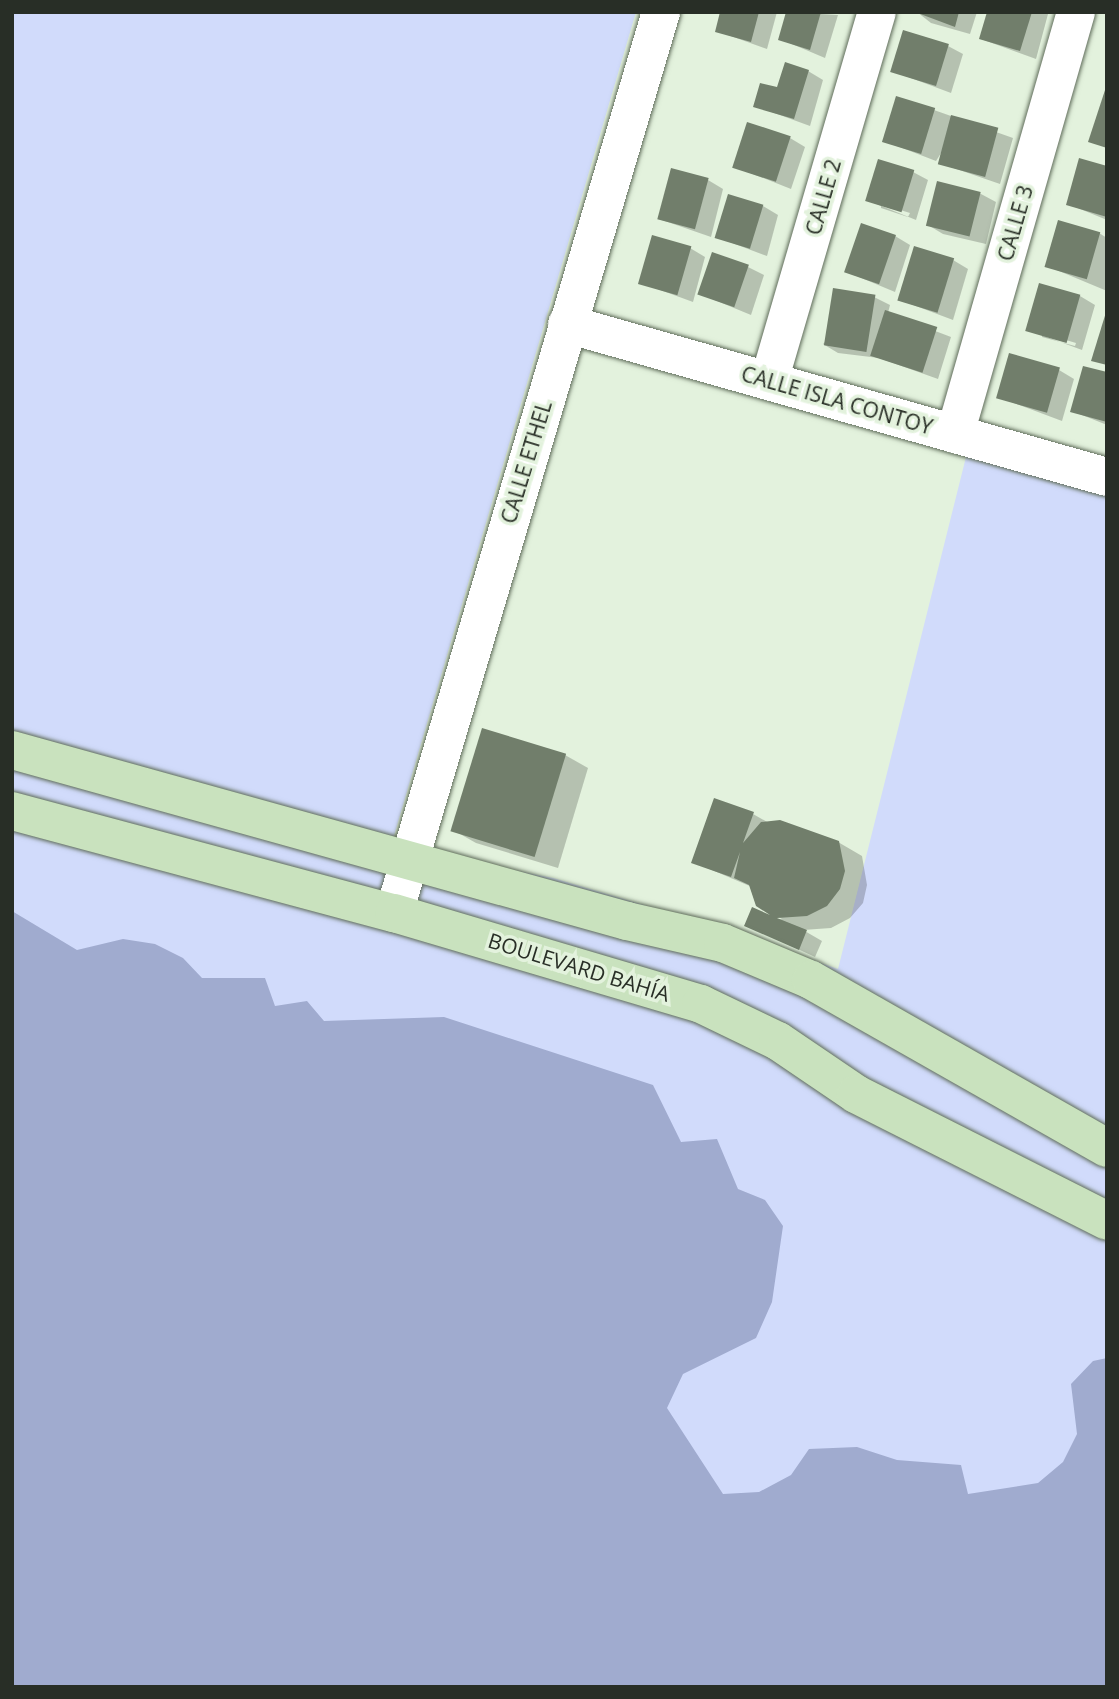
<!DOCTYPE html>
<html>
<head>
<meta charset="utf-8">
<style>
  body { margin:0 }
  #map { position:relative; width:1119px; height:1699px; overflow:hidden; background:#e3f2dd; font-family:"Open Sans",sans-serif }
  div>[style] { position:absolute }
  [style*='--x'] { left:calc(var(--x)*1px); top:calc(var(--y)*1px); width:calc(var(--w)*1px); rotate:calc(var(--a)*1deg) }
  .green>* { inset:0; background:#d1dbfb }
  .water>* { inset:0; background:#a0abcf }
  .shadow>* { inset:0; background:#0003 }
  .building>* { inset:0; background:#717e6b; transform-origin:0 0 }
  .roads { filter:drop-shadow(0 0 2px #5f6c5a) drop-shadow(0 0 2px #5f6c5a) }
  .minor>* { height:38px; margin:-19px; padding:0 19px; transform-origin:19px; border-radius:19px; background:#fff }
  .major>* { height:38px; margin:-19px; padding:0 19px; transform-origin:19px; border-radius:19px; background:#c9e2be }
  span { translate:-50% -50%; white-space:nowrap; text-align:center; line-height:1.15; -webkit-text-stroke:7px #e3f2dd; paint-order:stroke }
  .street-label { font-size:21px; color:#282e26 }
  .frame { position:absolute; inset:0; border:14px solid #282e26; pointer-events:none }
</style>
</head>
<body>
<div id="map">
  <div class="green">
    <div style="clip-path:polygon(12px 12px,636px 12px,391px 846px,553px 878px,725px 929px,838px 969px,968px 449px,1107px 489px,1107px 1687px,12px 1687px)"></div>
  </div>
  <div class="water">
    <div style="clip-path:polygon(12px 911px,77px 950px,123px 939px,155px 944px,183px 958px,202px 978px,265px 978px,275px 1006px,307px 1001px,324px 1021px,444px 1017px,653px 1085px,681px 1142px,717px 1139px,738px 1189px,765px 1200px,783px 1226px,772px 1302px,756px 1338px,683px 1374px,667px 1408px,723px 1494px,759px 1492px,791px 1475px,809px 1449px,857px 1447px,897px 1460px,961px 1465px,968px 1494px,1038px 1483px,1063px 1462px,1077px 1434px,1071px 1384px,1093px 1361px,1107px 1358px,1107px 1687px,12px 1687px)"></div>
  </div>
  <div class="shadow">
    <div style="clip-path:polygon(722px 12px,777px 12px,767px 49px,717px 31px)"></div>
    <div style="clip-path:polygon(788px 12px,838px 15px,825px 58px,780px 39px)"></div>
    <div style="clip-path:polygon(917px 12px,977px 12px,970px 34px,931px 23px)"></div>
    <div style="clip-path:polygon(989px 12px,1048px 14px,1036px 59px,981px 39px)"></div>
    <div style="clip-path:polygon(948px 46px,963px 54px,951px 93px,892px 71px)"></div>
    <div style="clip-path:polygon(808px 71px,823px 80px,810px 126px,755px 106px)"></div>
    <div style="clip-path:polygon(934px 110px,1013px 138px,1000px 184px,939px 163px,943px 150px,936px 161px,884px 141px)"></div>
    <div style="clip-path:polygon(790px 138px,805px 147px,791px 189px,735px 167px)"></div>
    <div style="clip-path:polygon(1107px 167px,1107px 220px,1068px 204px)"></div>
    <div style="clip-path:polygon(evenodd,913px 172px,928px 180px,916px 220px,867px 200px,913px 172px,881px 204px,910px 213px,908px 217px,881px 208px,881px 204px)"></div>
    <div style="clip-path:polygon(708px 180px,723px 189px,711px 237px,659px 219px)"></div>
    <div style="clip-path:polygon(938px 183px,981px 194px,996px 202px,986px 244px,943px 234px,928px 225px)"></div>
    <div style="clip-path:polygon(763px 206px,778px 215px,767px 256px,719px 238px)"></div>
    <div style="clip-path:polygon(1099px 233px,1107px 238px,1107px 291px,1047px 266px)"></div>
    <div style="clip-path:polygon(895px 236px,910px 245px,895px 292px,847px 272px)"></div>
    <div style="clip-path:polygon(690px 248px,705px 257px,693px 302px,641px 283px)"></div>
    <div style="clip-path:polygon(953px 260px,968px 269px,953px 320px,900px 300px)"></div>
    <div style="clip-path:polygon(748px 267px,764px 275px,751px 315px,700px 294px)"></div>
    <div style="clip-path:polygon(evenodd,1080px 296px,1095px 305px,1082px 350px,1028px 330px,1080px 296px,1042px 333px,1076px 343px,1075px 346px,1042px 337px,1042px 333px)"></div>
    <div style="clip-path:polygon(874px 297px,890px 305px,888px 313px,951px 337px,938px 379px,879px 358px,838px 353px,823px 344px)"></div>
    <div style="clip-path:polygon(1059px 370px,1074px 379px,1062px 421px,998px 397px)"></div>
    <div style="clip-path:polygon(1107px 374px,1107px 425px,1072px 411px)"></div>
    <div style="clip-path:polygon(565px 755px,588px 768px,558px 868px,476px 843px,453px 830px)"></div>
    <div style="clip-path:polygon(753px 814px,769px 823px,838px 842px,862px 856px,867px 885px,863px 903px,850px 918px,831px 928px,803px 930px,822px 941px,815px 957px,746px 925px,782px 919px,758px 905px,752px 887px,693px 862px)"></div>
  </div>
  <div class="building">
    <div style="clip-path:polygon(720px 12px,759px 12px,751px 42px,715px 32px)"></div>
    <div style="clip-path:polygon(786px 12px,821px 12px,810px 50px,778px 40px)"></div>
    <div style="clip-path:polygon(915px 12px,959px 12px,955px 27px)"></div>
    <div style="clip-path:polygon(987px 12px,1032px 12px,1020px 51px,979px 39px)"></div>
    <div style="left:903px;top:30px;width:48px;height:44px;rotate:17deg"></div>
    <div style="clip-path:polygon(785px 62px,809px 70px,794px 119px,753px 107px,760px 83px,777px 87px)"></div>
    <div style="clip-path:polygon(1107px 84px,1107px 148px,1088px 142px)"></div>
    <div style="left:896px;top:96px;width:41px;height:48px;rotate:17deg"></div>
    <div style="left:951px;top:115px;width:49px;height:51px;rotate:15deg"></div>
    <div style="left:747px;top:122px;width:46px;height:48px;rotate:18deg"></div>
    <div style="clip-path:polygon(1079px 158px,1107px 166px,1107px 217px,1066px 205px)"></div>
    <div style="left:878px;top:159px;width:38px;height:44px;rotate:17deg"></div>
    <div style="left:671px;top:168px;width:39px;height:53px;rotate:15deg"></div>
    <div style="left:937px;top:181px;width:45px;height:46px;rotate:14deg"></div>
    <div style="left:728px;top:194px;width:37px;height:46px;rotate:17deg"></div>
    <div style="left:1058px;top:220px;width:44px;height:49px;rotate:16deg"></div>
    <div style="left:861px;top:223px;width:37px;height:52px;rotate:19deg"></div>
    <div style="left:652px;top:235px;width:41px;height:51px;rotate:16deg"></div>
    <div style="left:914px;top:246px;width:42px;height:57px;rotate:17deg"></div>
    <div style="left:712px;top:252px;width:39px;height:45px;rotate:19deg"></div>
    <div style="left:1039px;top:283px;width:43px;height:50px;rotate:16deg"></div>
    <div style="left:833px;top:288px;width:43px;height:58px;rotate:9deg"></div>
    <div style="clip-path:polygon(1107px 309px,1107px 365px,1091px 361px)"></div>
    <div style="left:885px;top:310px;width:55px;height:48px;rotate:18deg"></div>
    <div style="left:1009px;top:353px;width:53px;height:47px;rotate:16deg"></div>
    <div style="clip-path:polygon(1083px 366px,1107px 372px,1107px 422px,1070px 412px)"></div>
    <div style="left:482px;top:728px;width:88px;height:108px;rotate:17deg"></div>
    <div style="clip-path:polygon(714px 798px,754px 812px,743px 843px,761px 822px,780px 820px,839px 841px,845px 871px,840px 889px,827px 906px,807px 916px,777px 918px,807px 930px,799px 950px,744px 926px,752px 907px,770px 915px,756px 906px,749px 885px,734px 878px,740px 852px,731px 877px,691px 863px)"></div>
  </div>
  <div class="roads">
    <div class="minor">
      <div style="--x:567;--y:324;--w:561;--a:15.82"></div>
      <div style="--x:769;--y:381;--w:384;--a:-73.7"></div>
      <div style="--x:955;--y:434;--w:439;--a:-74"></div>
      <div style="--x:394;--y:913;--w:940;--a:-73.49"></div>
    </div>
    <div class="major">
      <div style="--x:12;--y:750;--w:638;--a:15.54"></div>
      <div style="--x:627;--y:921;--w:98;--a:12.9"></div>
      <div style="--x:723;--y:943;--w:95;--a:22.8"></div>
      <div style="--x:811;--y:980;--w:340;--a:29.6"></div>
      <div style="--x:12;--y:811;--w:395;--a:15"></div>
      <div style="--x:394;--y:913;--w:320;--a:16.5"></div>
      <div style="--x:701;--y:1004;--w:85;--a:25.7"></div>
      <div style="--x:778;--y:1041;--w:94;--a:34.2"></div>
      <div style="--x:856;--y:1094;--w:281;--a:26.8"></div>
    </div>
  </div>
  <div class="street-label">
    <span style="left:823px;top:197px;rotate:-74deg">CALLE 2</span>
    <span style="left:1015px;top:223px;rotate:-74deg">CALLE 3</span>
    <span style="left:837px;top:400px;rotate:16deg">CALLE ISLA CONTOY</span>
    <span style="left:526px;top:462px;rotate:-73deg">CALLE ETHEL</span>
    <span style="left:579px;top:967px;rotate:17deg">BOULEVARD BAHÍA</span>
  </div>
  <div class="frame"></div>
</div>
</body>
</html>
